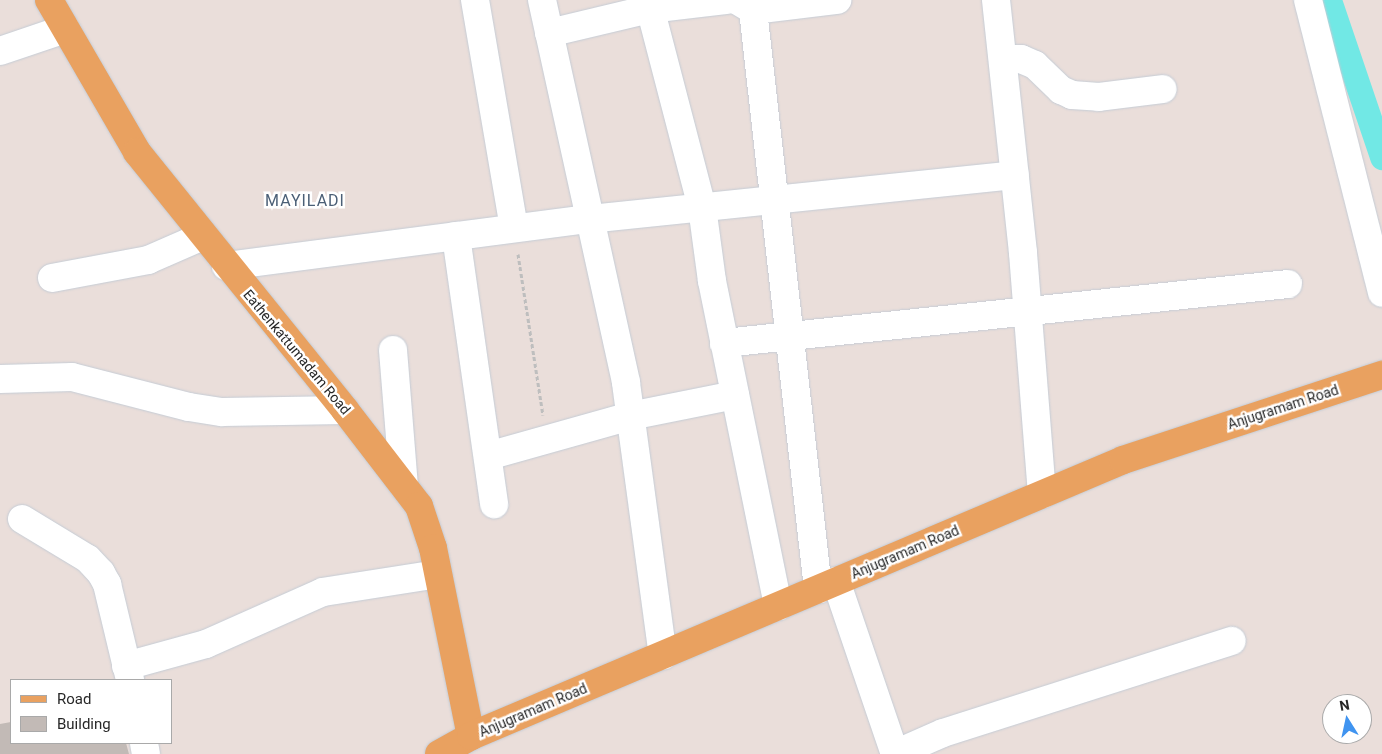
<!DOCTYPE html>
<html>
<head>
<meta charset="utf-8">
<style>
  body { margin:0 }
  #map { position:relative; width:1382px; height:754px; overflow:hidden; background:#eadeda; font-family:Roboto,sans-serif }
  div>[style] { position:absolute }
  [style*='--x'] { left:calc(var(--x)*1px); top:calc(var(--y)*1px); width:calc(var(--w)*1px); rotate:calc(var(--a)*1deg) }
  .canal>* { height:25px; margin:-12.5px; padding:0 12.5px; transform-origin:12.5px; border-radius:12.5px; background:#71e8e5 }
  .building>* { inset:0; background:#c2bab6 }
  .path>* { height:3px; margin-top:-1.5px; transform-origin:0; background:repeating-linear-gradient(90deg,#bebebe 0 4px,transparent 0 6.5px) }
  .roads { filter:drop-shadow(0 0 1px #c5ccd5) drop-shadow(0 0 1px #c5ccd5) }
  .minor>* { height:28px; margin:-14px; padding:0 14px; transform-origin:14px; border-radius:14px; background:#fff }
  .major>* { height:28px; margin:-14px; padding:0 14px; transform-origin:14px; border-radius:14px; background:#e9a160 }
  span { translate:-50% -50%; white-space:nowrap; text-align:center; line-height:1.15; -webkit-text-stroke:5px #fff; paint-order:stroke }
  .street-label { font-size:14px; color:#282828 }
  .quarter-label { font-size:16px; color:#4b5f76; letter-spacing:1px }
  .legend { position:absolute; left:10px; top:679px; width:162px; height:65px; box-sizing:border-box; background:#fff; border:1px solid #a9a9a9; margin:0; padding:6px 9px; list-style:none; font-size:15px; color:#282828 }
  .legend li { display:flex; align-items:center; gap:10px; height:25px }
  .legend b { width:25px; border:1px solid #a9a9a9 }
  .north { position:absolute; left:1322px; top:694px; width:50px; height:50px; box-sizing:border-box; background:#fff; border:1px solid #a9a9a9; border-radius:50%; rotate:350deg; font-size:14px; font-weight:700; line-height:20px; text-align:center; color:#282828 }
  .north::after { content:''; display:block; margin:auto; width:18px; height:22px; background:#4094f0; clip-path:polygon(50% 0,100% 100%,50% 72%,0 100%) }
</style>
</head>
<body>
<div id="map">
  <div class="canal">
    <div style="--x:1329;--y:0;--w:166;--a:71.3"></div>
  </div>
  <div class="building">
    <div style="clip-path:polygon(11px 722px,11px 743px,126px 743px,129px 754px,0 754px,0 724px)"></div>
  </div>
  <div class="path">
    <div style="--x:518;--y:254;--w:163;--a:81.2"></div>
  </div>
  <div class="roads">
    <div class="minor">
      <div style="--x:475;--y:0;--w:231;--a:80.3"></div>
      <div style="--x:542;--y:0;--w:392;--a:77.6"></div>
      <div style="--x:626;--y:383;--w:275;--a:82.3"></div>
      <div style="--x:648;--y:0;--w:214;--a:75.4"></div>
      <div style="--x:702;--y:207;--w:75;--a:82.3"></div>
      <div style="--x:712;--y:281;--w:332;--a:78.5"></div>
      <div style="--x:996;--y:0;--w:254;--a:83.9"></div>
      <div style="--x:1023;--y:253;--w:242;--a:85.5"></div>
      <div style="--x:1308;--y:0;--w:302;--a:75.8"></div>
      <div style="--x:738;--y:1;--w:17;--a:31"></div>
      <div style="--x:753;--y:10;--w:85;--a:-6.8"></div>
      <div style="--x:753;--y:10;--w:583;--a:83.59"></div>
      <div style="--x:549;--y:33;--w:104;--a:-13.4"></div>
      <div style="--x:650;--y:9;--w:77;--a:-6.8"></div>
      <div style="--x:0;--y:51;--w:69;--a:-18.7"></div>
      <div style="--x:1003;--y:59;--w:18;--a:0"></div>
      <div style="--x:1021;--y:59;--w:15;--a:23"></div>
      <div style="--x:1035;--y:65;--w:36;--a:44"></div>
      <div style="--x:1061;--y:90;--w:12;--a:24"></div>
      <div style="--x:1072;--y:95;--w:27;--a:4"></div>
      <div style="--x:1099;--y:97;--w:64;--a:-7.1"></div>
      <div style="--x:456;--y:236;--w:271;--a:81.9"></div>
      <div style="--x:226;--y:266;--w:367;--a:-7.4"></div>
      <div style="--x:590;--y:219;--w:427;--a:-5.9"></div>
      <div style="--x:52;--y:278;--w:98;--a:-10.6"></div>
      <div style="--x:148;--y:260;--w:60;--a:-23.6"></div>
      <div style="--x:724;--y:343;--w:567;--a:-5.97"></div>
      <div style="--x:393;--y:350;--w:136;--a:85.4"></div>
      <div style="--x:0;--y:379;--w:72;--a:-1.6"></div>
      <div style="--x:72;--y:377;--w:121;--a:14.4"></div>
      <div style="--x:189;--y:407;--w:33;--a:9"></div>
      <div style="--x:222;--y:412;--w:123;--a:-0.9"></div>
      <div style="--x:488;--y:456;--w:148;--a:-15.7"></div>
      <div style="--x:630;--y:416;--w:107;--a:-11.3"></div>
      <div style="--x:22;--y:519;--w:77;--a:31.2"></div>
      <div style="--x:88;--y:559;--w:19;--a:47"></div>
      <div style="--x:101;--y:573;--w:13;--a:61"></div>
      <div style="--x:107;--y:584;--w:99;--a:76.5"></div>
      <div style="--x:836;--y:581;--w:183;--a:71.2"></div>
      <div style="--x:126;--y:666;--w:83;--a:-15.4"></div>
      <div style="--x:206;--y:644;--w:128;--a:-24"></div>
      <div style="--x:323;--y:592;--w:116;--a:-8.9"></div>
      <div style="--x:144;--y:743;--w:11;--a:80"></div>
      <div style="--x:895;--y:754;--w:52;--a:-23.6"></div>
      <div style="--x:943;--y:733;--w:303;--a:-17.7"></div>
    </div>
    <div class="major">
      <div style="--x:49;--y:0;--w:176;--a:59.9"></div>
      <div style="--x:137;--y:152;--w:331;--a:51.1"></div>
      <div style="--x:345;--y:410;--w:121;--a:52.4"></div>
      <div style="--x:419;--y:506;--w:44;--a:71.6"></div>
      <div style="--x:433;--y:548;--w:192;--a:78.6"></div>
      <div style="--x:439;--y:754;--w:37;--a:-29"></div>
      <div style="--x:471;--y:736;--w:708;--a:-22.94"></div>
      <div style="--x:1123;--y:460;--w:273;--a:-18.2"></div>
    </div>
  </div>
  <div class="street-label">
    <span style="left:297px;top:352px;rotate:50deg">Eathenkattumadam Road</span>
    <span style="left:1283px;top:407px;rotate:-18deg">Anjugramam Road</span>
    <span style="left:905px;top:552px;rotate:-23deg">Anjugramam Road</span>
    <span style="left:533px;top:710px;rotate:-23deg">Anjugramam Road</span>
  </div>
  <div class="quarter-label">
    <span style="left:305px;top:201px">MAYILADI</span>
  </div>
  <ul class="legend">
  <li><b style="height:6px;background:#e9a160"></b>Road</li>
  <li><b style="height:14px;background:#c2bab6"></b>Building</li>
  </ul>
  <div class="north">N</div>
</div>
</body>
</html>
